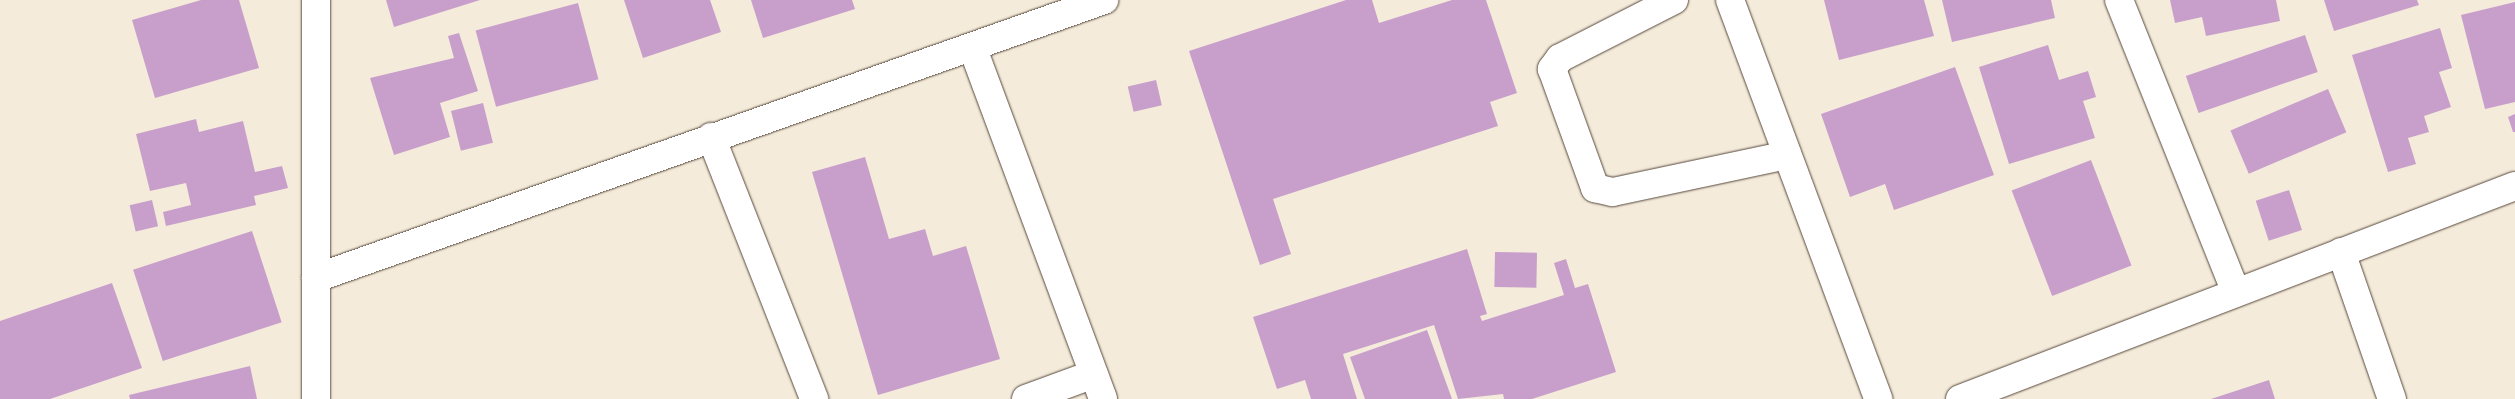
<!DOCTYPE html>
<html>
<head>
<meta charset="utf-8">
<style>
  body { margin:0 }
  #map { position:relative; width:2515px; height:399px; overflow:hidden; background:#f4ebdb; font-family:Vollkorn,serif }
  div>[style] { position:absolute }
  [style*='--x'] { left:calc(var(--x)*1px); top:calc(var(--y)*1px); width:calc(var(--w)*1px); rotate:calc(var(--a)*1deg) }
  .building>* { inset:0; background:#c89fcb; transform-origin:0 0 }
  .roads { filter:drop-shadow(0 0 1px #57473a) drop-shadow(0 0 1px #57473a) }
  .minor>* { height:28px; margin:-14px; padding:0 14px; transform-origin:14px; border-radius:14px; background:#fff }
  span { translate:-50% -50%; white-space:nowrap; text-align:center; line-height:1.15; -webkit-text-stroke:4px #f6f6f2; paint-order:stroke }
</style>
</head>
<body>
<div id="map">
  <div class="building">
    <div style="clip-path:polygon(201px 0,239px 0,259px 68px,155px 98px,132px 20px)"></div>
    <div style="clip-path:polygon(386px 0,480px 0,394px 27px)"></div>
    <div style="clip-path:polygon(624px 0,710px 0,721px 32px,643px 58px)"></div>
    <div style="clip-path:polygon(751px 0,852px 0,855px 9px,763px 38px)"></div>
    <div style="clip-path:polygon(1346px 0,1372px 0,1379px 23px,1452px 0,1486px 0,1517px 93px,1490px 102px,1498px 126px,1273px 199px,1291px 254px,1260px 265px,1189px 51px)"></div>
    <div style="clip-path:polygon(1824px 0,1924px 0,1934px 36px,1839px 60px)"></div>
    <div style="clip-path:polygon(1942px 0,2051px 0,2055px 18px,1952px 42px)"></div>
    <div style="clip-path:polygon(2170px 0,2276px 0,2280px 21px,2206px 36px,2202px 17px,2175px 23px)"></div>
    <div style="clip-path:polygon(2324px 0,2417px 0,2419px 5px,2334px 31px)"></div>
    <div style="clip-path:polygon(2515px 2px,2515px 102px,2485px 109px,2461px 15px)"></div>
    <div style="left:578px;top:3px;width:79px;height:106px;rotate:75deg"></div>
    <div style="clip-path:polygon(2440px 28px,2452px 68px,2439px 72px,2451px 107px,2424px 116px,2429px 132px,2408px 138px,2416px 164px,2388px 172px,2352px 55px)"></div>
    <div style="clip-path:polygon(459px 33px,478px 91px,440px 103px,450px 137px,394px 155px,370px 78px,454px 58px,448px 36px)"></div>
    <div style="left:2305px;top:35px;width:39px;height:126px;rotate:71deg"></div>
    <div style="clip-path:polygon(2048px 45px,2059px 80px,2088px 71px,2096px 97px,2083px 101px,2095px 138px,2009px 164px,1979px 67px)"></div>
    <div style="clip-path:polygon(1955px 67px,1994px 175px,1894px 210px,1885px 184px,1850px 197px,1821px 114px)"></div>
    <div style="left:1156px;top:80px;width:26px;height:29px;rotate:77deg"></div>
    <div style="left:2328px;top:89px;width:47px;height:106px;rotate:67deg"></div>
    <div style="left:483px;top:103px;width:41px;height:33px;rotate:76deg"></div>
    <div style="clip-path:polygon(2515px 114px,2515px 132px,2513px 132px,2508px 117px)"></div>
    <div style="clip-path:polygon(196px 119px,199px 132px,243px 121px,255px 172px,282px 166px,288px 188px,254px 196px,256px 205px,166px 226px,163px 212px,191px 205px,186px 183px,150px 191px,136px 134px)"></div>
    <div style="clip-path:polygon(865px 157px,889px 239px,925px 229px,933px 256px,966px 246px,1000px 359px,878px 395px,812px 172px)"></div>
    <div style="left:2091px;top:160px;width:113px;height:85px;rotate:69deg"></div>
    <div style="left:2289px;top:190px;width:42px;height:35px;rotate:72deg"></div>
    <div style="left:152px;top:200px;width:27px;height:23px;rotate:77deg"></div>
    <div style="left:252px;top:231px;width:96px;height:125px;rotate:72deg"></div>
    <div style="clip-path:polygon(1467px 249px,1487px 314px,1480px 316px,1482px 321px,1564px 295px,1554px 263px,1566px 259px,1575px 288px,1588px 284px,1616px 372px,1532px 399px,1504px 399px,1503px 394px,1458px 399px,1434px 325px,1343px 354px,1357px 399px,1311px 399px,1305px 380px,1277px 389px,1253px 317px)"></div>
    <div style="left:1495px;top:252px;width:42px;height:35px;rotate:1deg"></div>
    <div style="clip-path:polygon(112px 283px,142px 368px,50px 399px,0 399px,0 321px)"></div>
    <div style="clip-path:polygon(1427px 330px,1452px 399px,1365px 399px,1350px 357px)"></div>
    <div style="clip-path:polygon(250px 366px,257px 399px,130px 399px,129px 395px)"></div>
    <div style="clip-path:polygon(2269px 380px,2275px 399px,2211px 399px)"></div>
  </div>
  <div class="roads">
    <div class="minor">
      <div style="--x:1674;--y:0;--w:128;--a:153"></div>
      <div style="--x:1560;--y:58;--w:14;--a:126"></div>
      <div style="--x:1552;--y:69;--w:127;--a:70.1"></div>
      <div style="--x:1595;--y:188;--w:18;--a:13"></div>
      <div style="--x:1613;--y:192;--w:178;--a:-12"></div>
      <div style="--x:1730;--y:0;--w:426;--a:69.6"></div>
      <div style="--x:2119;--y:0;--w:315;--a:68.2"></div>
      <div style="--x:973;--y:49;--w:373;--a:69.6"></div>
      <div style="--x:711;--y:137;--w:282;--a:68.5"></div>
      <div style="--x:2341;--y:252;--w:156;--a:70.9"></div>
      <div style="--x:316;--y:278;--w:836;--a:-19.43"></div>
      <div style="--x:316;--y:399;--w:399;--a:-90"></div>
      <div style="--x:1026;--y:399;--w:72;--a:-20.2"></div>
      <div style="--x:1960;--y:399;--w:594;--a:-21"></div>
    </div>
  </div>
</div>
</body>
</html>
